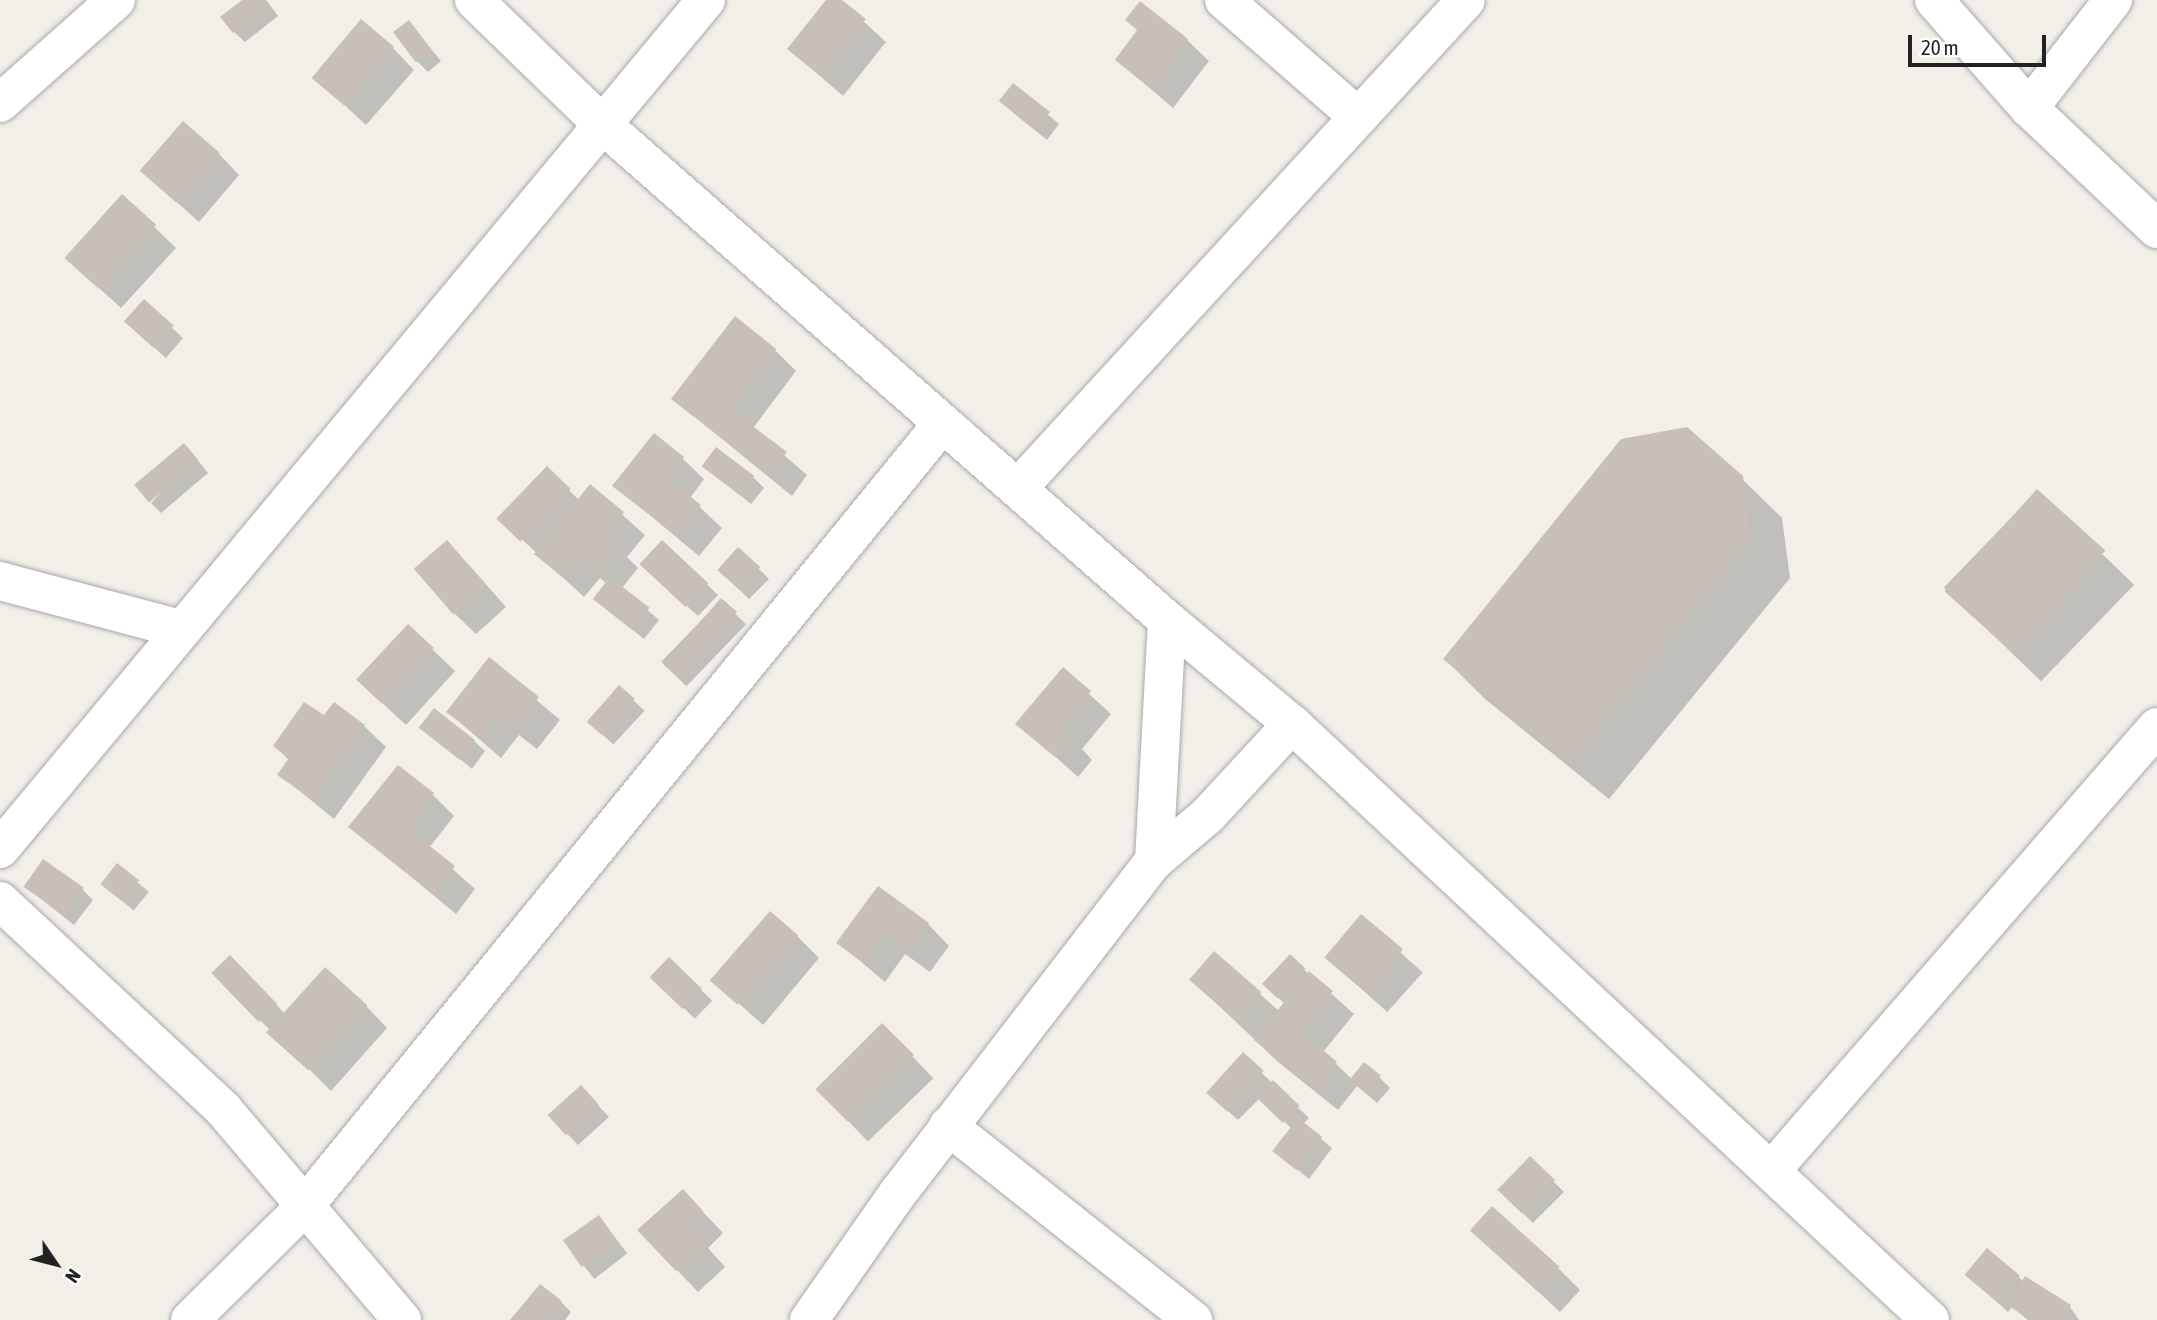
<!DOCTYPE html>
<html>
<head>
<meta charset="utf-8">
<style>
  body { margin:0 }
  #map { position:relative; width:2157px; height:1320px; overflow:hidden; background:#f2efe9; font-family:"Asap Condensed",sans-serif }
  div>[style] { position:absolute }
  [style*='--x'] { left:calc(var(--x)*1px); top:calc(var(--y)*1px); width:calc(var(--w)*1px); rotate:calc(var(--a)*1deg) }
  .shadow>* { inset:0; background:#0003; transform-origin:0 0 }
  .building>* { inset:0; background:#c7bfb8; transform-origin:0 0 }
  .roads { filter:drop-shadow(0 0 2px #a9a9a9) drop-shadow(0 0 2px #a9a9a9) }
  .minor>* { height:38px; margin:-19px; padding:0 19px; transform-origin:19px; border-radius:19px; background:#fff }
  span { translate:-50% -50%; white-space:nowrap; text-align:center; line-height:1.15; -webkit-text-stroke:6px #fff; paint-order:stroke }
  .north { position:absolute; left:21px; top:1229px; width:70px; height:70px; -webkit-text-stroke:5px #fff; paint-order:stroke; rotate:125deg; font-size:19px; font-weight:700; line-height:28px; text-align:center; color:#222 }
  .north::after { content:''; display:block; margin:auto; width:24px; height:32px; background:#222; clip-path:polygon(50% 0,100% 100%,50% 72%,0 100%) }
  .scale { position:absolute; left:1908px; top:35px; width:138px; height:32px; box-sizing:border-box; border:4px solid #222; border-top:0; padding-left:9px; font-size:21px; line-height:24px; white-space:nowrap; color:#222; -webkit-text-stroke:5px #fff; paint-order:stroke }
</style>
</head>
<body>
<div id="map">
  <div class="shadow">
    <div style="clip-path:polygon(245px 0,266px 0,278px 16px,245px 42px,234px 32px)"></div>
    <div style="clip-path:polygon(828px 0,840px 0,886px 42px,843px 96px,789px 49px)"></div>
    <div style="clip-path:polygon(409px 22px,441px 61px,428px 72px,417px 61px)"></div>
    <div style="clip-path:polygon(1139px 32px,1187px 40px,1209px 61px,1173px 108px,1117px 60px)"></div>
    <div style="clip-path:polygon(393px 48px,414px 70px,366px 125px,314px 77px)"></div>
    <div style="clip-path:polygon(1013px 85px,1059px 124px,1047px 140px,1011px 111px)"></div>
    <div style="clip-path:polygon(218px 153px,239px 175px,199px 222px,142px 171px)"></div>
    <div style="clip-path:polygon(122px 196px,176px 248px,121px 308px,88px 278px)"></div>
    <div style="clip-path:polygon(144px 302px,183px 338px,166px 358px,137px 332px)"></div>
    <div style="clip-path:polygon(775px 350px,796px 371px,753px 428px,807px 475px,792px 496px,673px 399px)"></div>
    <div style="clip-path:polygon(194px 456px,208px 473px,161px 513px,151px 503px)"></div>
    <div style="clip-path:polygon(682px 458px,704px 479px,690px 498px,722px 528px,699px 556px,615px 486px)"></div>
    <div style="clip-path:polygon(704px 466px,753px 477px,764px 488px,751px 504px)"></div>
    <div style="clip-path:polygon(547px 469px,580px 501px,591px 487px,645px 535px,627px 557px,638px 568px,622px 588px,659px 620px,644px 639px,606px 609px,607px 584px,600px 578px,584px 597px,500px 519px)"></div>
    <div style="clip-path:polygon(1741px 478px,1782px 518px,1790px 578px,1609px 799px,1485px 699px,1445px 659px)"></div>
    <div style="left:2037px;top:491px;width:135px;height:134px;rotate:44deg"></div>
    <div style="clip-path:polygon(662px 542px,718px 595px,698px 616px,652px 574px)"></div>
    <div style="clip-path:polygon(468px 564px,506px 607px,476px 634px,454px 613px)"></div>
    <div style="clip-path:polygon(758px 568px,769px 579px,749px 599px,719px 570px)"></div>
    <div style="left:721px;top:600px;width:35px;height:86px;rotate:44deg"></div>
    <div style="clip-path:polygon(408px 626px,455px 671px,406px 725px,381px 702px)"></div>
    <div style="clip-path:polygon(489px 660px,560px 720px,537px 749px,519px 735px,501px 758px,448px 712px)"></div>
    <div style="clip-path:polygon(1063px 670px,1111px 714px,1082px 749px,1092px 760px,1078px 777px,1018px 723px)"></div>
    <div style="left:619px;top:687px;width:35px;height:46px;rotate:43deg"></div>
    <div style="clip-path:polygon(324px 718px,364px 726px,386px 747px,334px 819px,279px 774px,290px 761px,275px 746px)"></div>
    <div style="clip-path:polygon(421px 727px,474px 741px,485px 751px,472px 769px)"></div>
    <div style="clip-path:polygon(433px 795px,454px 816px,429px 848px,475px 889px,456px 914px,351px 827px)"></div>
    <div style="left:117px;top:866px;width:41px;height:24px;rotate:39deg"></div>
    <div style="clip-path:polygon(26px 887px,82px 889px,93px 900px,74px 925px)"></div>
    <div style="left:1361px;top:917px;width:83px;height:53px;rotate:42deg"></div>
    <div style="clip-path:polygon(928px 924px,949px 946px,930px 972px,905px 954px,885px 982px,839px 943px)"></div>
    <div style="clip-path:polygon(797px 936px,819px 958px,763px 1025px,715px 982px)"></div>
    <div style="clip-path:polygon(1214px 953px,1279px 1011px,1285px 1004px,1276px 996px,1290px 957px,1354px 1014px,1323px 1052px,1352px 1079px,1379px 1077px,1390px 1088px,1377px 1103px,1357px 1086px,1338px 1110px,1277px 1061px,1192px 980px)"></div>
    <div style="clip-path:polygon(230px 957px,285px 1014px,366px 1006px,387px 1028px,331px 1091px,213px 973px)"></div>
    <div style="left:669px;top:959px;width:60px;height:25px;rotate:44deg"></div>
    <div style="left:882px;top:1025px;width:74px;height:91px;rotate:46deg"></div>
    <div style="clip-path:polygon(1243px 1055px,1309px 1118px,1303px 1124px,1332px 1148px,1309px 1179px,1275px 1151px,1292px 1129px,1260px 1098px,1238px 1120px,1219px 1103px)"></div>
    <div style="clip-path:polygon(591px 1098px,609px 1117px,578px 1145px,550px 1116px)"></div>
    <div style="left:1530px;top:1158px;width:48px;height:44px;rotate:45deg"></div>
    <div style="clip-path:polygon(683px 1191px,723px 1233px,708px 1248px,725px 1267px,698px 1292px,677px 1270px)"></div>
    <div style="left:599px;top:1217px;width:46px;height:42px;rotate:52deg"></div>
    <div style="clip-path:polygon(1472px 1230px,1558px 1268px,1580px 1290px,1560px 1312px)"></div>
    <div style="clip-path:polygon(1988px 1250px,2024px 1282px,2026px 1278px,2070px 1307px,2079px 1320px,2028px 1320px,2012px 1307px,2008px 1312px,1977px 1284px)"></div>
    <div style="clip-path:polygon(561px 1302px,571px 1312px,565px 1320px,512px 1320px)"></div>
  </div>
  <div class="building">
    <div style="clip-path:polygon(242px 0,265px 0,269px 5px,233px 33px,220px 17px)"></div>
    <div style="clip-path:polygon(826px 0,842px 0,866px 19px,820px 76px,787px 49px)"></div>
    <div style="clip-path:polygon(1140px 1px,1188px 39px,1150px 88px,1115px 60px,1137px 30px,1125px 20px)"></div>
    <div style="left:361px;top:19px;width:43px;height:77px;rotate:40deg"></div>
    <div style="left:409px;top:20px;width:38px;height:20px;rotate:53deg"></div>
    <div style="left:1013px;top:83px;width:47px;height:23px;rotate:38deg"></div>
    <div style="left:183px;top:121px;width:48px;height:66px;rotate:41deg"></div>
    <div style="left:122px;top:194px;width:46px;height:86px;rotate:42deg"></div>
    <div style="left:144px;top:299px;width:40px;height:30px;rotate:42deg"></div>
    <div style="clip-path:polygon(735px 316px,776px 349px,730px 409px,787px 452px,769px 475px,671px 399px)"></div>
    <div style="clip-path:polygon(1687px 427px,1743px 476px,1750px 537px,1569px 761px,1443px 659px,1621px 439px)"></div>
    <div style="clip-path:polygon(654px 433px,684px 457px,667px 478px,701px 505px,677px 536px,612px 486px)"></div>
    <div style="left:184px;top:443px;width:23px;height:65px;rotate:50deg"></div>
    <div style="left:716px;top:447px;width:48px;height:24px;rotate:37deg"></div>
    <div style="left:547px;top:466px;width:33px;height:73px;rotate:44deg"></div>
    <div style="clip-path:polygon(590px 484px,624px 512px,606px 535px,618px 545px,596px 573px,577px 558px,562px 577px,534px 554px)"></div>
    <div style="left:2037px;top:489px;width:92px;height:138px;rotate:42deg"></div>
    <div style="left:447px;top:540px;width:60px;height:44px;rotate:49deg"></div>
    <div style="left:662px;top:540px;width:63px;height:33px;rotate:43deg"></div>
    <div style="left:738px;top:547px;width:30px;height:31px;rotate:42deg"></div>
    <div style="left:610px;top:577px;width:50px;height:28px;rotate:38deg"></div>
    <div style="left:721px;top:598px;width:21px;height:88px;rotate:41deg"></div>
    <div style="left:408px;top:624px;width:35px;height:76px;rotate:43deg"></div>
    <div style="clip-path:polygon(489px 657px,539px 697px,515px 729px,497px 714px,479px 737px,446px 712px)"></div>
    <div style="clip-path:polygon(1063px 667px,1091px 691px,1060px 727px,1072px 737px,1055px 757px,1015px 724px)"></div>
    <div style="left:619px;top:685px;width:21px;height:49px;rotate:41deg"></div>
    <div style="clip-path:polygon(304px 702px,324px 715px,334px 702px,365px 725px,312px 799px,277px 775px,289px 758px,273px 746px)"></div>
    <div style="left:434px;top:708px;width:52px;height:25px;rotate:38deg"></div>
    <div style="clip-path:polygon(398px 765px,434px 793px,407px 828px,455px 866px,433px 894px,348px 827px)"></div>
    <div style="left:43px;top:859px;width:50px;height:34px;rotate:35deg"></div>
    <div style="left:117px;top:863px;width:28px;height:27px;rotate:38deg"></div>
    <div style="clip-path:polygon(878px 886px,929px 923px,908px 952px,883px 934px,862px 962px,836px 943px)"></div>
    <div style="left:770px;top:911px;width:37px;height:92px;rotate:41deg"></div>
    <div style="left:1361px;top:914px;width:55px;height:57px;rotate:40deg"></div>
    <div style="left:1214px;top:951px;width:63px;height:38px;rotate:41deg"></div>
    <div style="left:1290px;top:954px;width:21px;height:41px;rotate:43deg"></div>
    <div style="left:230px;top:955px;width:68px;height:26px;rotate:46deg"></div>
    <div style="left:669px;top:957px;width:46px;height:28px;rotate:44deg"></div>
    <div style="left:325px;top:967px;width:57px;height:88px;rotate:42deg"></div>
    <div style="clip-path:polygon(1309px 971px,1333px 991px,1301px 1031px,1337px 1062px,1315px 1089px,1254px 1040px)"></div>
    <div style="left:882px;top:1023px;width:45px;height:94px;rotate:45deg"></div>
    <div style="left:1243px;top:1052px;width:28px;height:55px;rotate:42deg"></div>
    <div style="left:1364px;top:1062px;width:22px;height:23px;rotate:39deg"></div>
    <div style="left:1273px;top:1080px;width:37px;height:24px;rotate:44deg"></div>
    <div style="left:581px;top:1085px;width:27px;height:45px;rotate:48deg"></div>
    <div style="left:1298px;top:1118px;width:31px;height:42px;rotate:38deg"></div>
    <div style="left:1530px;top:1156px;width:35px;height:47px;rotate:44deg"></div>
    <div style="clip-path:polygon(683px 1189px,703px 1211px,687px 1225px,705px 1245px,676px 1271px,637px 1230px)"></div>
    <div style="left:1492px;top:1206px;width:91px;height:33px;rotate:42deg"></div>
    <div style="left:599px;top:1215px;width:33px;height:44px;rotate:55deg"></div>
    <div style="left:1987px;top:1248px;width:43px;height:35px;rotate:40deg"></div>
    <div style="clip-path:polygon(2025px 1276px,2071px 1305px,2062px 1320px,2031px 1320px,2007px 1305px)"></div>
    <div style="clip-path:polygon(540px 1284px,562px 1301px,546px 1320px,510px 1320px)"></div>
  </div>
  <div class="roads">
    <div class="minor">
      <div style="--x:474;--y:0;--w:178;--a:44.1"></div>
      <div style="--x:602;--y:124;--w:752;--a:41.28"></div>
      <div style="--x:1167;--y:620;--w:163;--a:39.8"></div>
      <div style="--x:1292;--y:724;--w:873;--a:43.05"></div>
      <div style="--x:1224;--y:0;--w:175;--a:41.1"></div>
      <div style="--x:1934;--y:0;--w:144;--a:48.7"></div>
      <div style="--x:2029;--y:108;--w:176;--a:43.4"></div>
      <div style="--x:0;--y:103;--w:155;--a:-41.6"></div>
      <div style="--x:2029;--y:108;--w:137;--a:-52.1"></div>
      <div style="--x:1018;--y:488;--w:662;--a:-47.45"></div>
      <div style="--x:0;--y:581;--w:186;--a:14.9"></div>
      <div style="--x:0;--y:849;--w:1104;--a:-50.25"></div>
      <div style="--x:1154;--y:861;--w:241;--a:-86.9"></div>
      <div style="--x:0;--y:901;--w:305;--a:43"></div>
      <div style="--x:223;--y:1109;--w:277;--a:49.7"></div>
      <div style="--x:948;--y:1126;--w:313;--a:38.4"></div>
      <div style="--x:1771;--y:1171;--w:588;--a:-49"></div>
      <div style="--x:190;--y:1320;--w:159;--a:-44.7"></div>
      <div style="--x:303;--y:1208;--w:1011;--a:-50.82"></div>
      <div style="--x:809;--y:1320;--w:155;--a:-55"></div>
      <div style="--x:898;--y:1193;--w:419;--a:-52.4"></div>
      <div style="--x:1154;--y:861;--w:71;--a:-40.4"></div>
      <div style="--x:1208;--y:815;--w:124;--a:-47.3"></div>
    </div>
  </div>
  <div class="north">N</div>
  <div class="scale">20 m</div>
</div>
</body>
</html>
